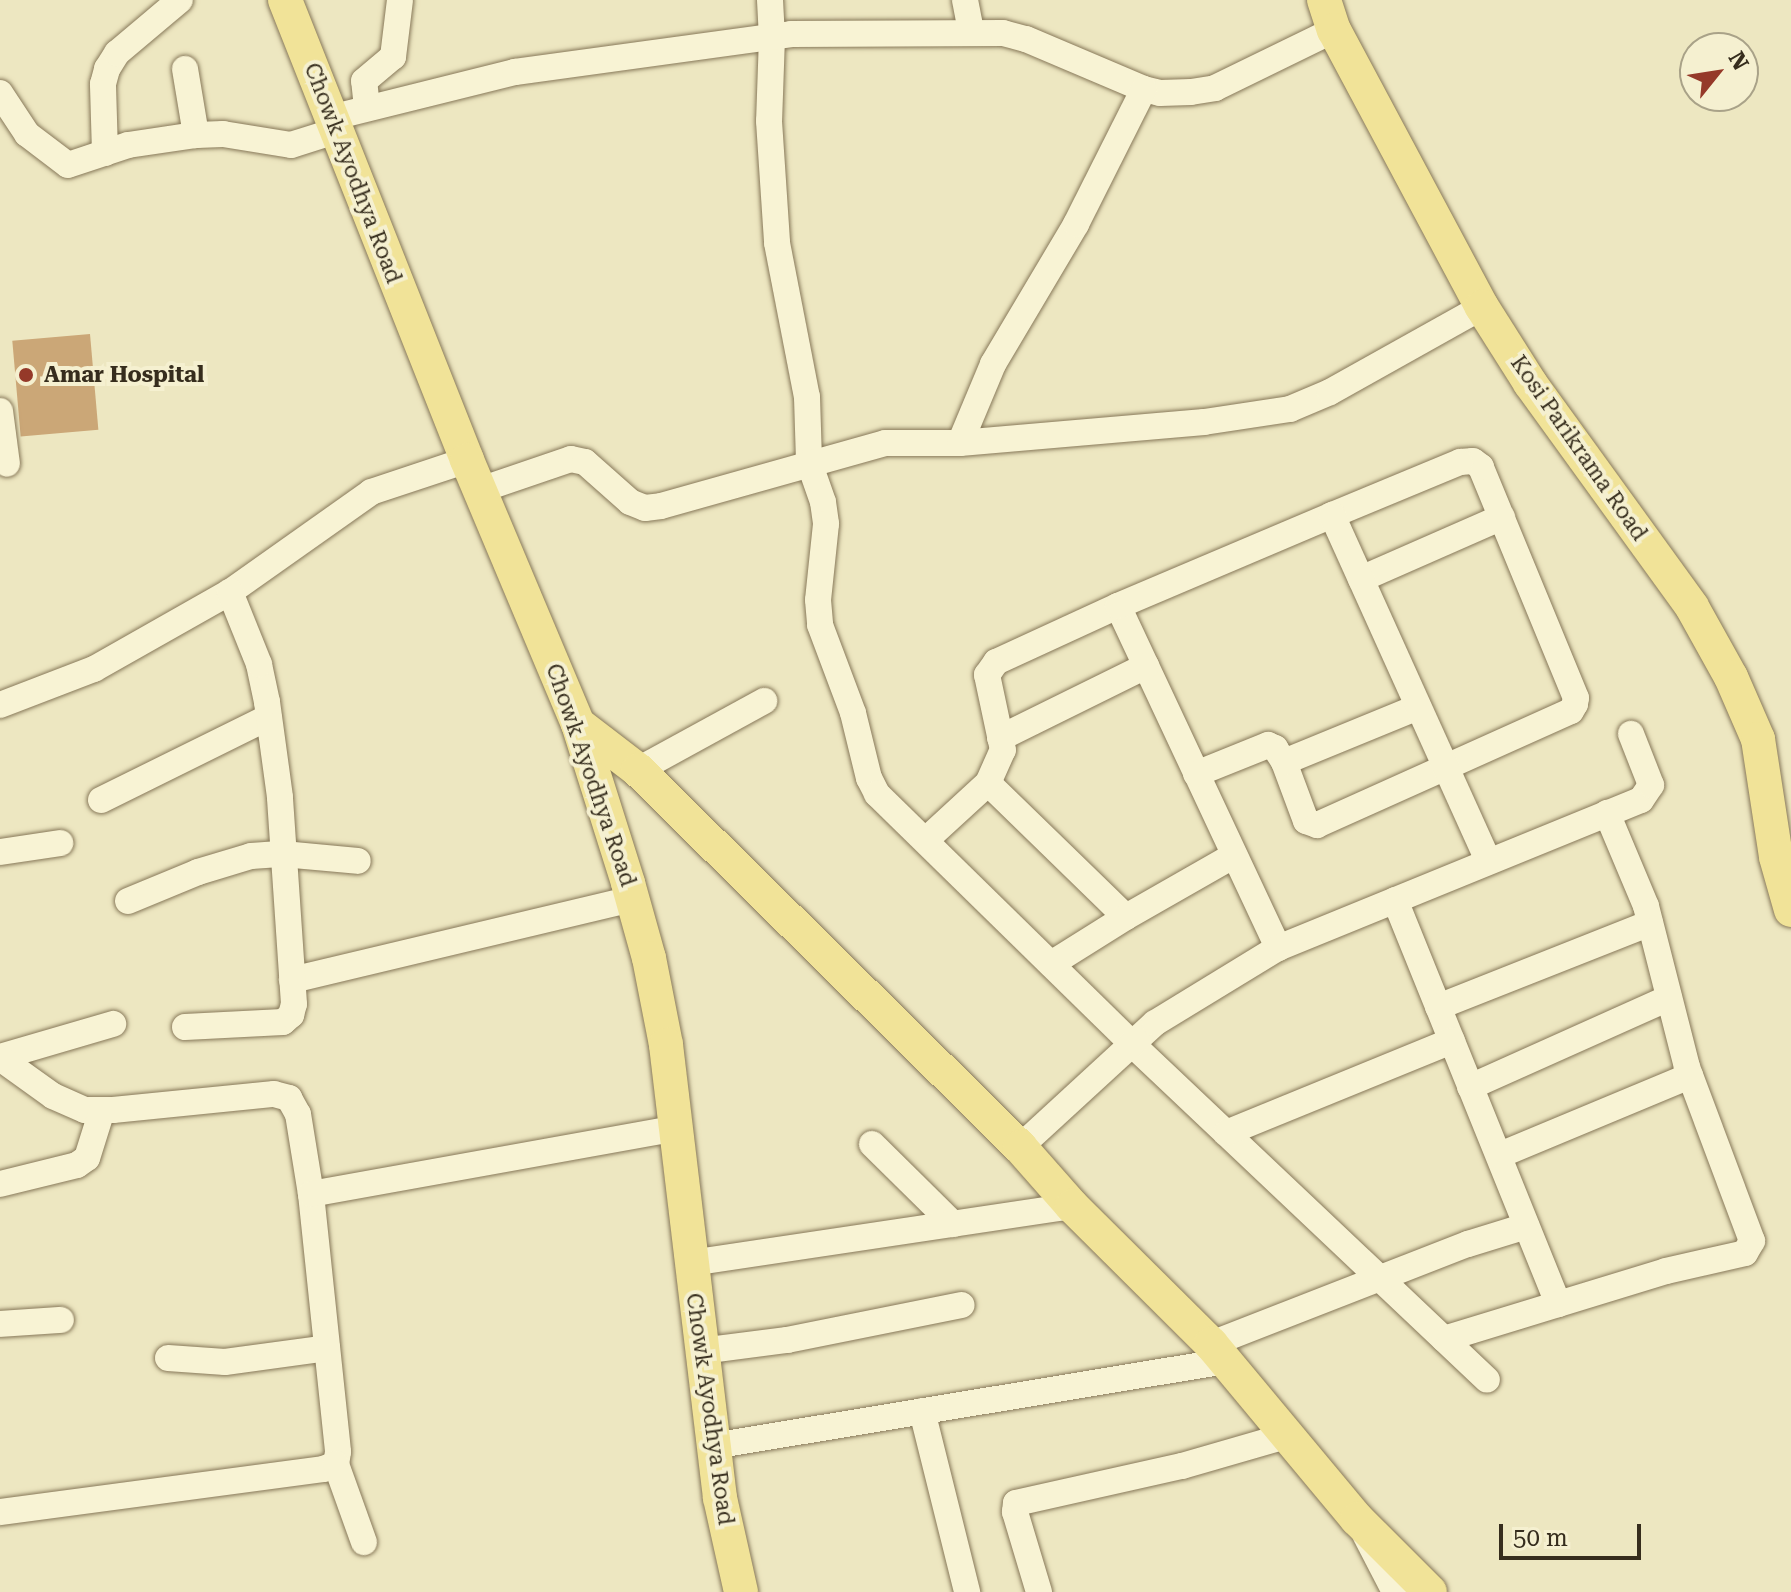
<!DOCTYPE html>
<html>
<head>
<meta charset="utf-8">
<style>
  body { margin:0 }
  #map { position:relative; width:1791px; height:1592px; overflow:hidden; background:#ede7c1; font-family:"Roboto Serif",serif }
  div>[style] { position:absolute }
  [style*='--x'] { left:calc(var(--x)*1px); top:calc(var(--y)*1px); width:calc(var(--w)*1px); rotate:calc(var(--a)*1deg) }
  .building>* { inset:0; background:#cba777; transform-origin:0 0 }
  .roads { filter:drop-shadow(0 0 2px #877859) drop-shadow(0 0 2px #877859) }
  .minor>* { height:26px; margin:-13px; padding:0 13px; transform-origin:13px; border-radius:13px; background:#f8f3d4 }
  .major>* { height:34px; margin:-17px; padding:0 17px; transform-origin:17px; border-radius:17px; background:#f1e398 }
  .dots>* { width:22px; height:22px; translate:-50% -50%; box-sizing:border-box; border:4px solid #f5f0d0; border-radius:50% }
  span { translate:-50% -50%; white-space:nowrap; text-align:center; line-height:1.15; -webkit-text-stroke:8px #f5f0d0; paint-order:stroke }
  .street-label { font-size:22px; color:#362d1d }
  .poi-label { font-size:22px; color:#362d1d; font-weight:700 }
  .left { translate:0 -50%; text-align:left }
  .north { position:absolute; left:1679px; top:32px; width:80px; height:80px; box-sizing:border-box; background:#f5f0d0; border:2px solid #a9a288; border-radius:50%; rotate:60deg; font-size:22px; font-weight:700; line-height:32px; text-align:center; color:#362d1d }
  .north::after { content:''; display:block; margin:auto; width:28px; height:36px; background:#953929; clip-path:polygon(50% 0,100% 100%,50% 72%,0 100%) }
  .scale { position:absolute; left:1499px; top:1524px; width:142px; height:36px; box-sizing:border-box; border:4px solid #362d1d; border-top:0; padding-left:10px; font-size:24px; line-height:28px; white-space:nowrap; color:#362d1d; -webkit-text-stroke:6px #f5f0d0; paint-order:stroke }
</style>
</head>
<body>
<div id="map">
  <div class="building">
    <div style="left:90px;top:334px;width:96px;height:78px;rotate:85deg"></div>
  </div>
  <div class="roads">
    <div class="minor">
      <div style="--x:770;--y:0;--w:37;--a:87"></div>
      <div style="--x:772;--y:37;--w:84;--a:92"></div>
      <div style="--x:769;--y:121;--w:122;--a:86.2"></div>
      <div style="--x:777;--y:243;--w:157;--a:79"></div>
      <div style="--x:807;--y:397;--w:65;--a:88.2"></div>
      <div style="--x:809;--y:462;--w:42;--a:70.7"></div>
      <div style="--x:823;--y:502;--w:22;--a:82"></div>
      <div style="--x:826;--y:524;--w:76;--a:96"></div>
      <div style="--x:818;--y:600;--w:25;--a:85"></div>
      <div style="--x:820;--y:625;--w:94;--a:69.4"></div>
      <div style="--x:853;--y:713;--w:67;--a:76.2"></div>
      <div style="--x:869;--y:778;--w:18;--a:63"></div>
      <div style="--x:877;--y:794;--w:359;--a:44.4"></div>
      <div style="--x:1133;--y:1045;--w:487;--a:43.4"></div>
      <div style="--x:965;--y:0;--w:32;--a:79"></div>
      <div style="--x:185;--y:69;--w:67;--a:80.5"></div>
      <div style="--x:0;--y:93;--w:49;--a:56.6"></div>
      <div style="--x:27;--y:134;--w:51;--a:37.1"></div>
      <div style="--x:68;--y:165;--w:63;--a:-18.4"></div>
      <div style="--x:128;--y:145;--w:69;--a:-8.4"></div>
      <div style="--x:196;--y:135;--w:27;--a:-2"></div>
      <div style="--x:223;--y:134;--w:69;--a:9.2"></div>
      <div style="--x:291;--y:145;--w:46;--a:-17.7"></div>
      <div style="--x:367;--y:108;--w:27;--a:-96"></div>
      <div style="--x:364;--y:81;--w:38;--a:-40"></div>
      <div style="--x:393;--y:57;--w:57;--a:-83"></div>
      <div style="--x:330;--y:118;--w:191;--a:-14"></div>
      <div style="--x:515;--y:72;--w:279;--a:-7.8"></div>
      <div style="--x:791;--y:34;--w:212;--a:-0.3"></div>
      <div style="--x:1003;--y:33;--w:24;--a:15"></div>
      <div style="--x:1026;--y:39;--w:128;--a:23"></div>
      <div style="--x:1144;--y:89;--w:16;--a:14"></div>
      <div style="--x:1160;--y:93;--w:31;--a:-2"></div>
      <div style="--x:1191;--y:92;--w:24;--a:-9"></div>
      <div style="--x:1215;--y:88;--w:132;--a:-26"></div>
      <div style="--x:105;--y:153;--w:69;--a:-91.7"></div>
      <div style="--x:103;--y:84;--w:16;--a:-75"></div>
      <div style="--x:107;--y:69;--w:19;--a:-58"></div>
      <div style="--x:117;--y:53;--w:82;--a:-40.1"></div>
      <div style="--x:0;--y:411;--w:53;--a:82.5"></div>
      <div style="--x:960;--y:443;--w:86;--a:-67.3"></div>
      <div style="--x:993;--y:364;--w:163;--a:-59.3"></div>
      <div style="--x:1076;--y:224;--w:151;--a:-63.3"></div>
      <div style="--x:480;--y:490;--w:96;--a:-18.8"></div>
      <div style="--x:571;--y:459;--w:14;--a:12"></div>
      <div style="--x:585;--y:462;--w:60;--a:41.6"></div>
      <div style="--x:630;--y:502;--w:16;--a:22"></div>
      <div style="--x:645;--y:508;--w:16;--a:-7"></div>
      <div style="--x:661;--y:506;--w:233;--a:-15.7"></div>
      <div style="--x:885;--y:443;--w:75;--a:0"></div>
      <div style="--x:960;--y:443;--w:245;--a:-4.9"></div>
      <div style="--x:1204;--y:422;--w:87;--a:-8.6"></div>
      <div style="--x:1290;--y:409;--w:43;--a:-23"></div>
      <div style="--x:1330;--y:392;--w:174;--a:-29.2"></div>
      <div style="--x:1361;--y:579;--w:154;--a:-23.7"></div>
      <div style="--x:1118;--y:606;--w:378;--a:64.9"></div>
      <div style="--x:0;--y:705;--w:101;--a:-21"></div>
      <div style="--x:94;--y:669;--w:156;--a:-29.5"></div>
      <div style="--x:230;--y:592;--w:173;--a:-35.3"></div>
      <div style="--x:371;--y:492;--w:101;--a:-18.4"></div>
      <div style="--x:1000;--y:738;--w:163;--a:-26.3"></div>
      <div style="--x:1284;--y:762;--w:63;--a:69.6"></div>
      <div style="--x:1306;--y:821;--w:12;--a:20"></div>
      <div style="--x:1317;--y:825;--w:278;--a:-24.2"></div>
      <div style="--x:1571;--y:711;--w:8;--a:-60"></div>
      <div style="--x:1575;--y:704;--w:6;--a:-81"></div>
      <div style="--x:1576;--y:698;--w:250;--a:-112.4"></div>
      <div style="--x:1481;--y:467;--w:10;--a:-143"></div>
      <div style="--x:1473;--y:461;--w:13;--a:176"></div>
      <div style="--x:1460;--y:462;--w:139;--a:157.5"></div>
      <div style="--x:638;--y:770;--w:144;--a:-28.7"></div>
      <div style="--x:1196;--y:774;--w:78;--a:-21.9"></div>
      <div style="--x:1268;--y:745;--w:8;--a:23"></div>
      <div style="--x:1275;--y:748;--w:17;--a:57"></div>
      <div style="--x:1284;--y:762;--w:145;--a:-22.3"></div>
      <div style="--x:988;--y:783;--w:192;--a:44.2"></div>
      <div style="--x:1126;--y:917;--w:123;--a:-29.7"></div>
      <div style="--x:101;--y:800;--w:187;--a:-26.3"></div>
      <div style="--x:927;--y:839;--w:83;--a:-42.6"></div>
      <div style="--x:988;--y:783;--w:36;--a:-66"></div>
      <div style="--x:1003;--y:750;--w:77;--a:-102"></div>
      <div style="--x:987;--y:675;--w:16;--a:-55"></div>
      <div style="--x:996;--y:662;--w:134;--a:-24.7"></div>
      <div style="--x:1118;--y:606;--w:233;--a:-23"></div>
      <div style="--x:1332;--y:515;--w:380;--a:65.7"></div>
      <div style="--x:0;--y:852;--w:61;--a:-8.5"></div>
      <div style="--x:1395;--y:900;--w:436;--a:68"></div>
      <div style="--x:128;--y:901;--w:76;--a:-22.5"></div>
      <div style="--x:198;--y:872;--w:55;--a:-16.8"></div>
      <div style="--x:251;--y:856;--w:32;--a:-4"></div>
      <div style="--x:283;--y:854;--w:75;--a:5.3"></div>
      <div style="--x:1051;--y:964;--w:89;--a:-32.1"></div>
      <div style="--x:292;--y:980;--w:350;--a:-13.4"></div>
      <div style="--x:1438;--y:1007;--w:228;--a:-21.6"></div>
      <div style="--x:185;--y:1027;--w:98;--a:-2.9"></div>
      <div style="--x:283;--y:1022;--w:11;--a:-41"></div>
      <div style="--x:291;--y:1015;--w:11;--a:-75"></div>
      <div style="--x:294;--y:1004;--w:207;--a:-93.9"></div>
      <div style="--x:280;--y:797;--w:96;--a:-97.8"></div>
      <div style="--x:267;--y:702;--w:39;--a:-102"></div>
      <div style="--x:259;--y:664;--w:78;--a:-111.9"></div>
      <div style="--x:0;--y:1057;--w:118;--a:-16.3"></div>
      <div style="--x:0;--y:1058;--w:65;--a:35.6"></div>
      <div style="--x:53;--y:1096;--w:35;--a:24"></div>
      <div style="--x:85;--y:1110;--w:28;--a:0"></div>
      <div style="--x:113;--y:1110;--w:162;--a:-5.7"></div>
      <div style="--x:274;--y:1094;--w:16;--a:15"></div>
      <div style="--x:289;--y:1098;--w:18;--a:61"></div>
      <div style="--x:298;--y:1114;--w:81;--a:80.8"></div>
      <div style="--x:311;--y:1194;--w:259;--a:84"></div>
      <div style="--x:338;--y:1452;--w:12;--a:99"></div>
      <div style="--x:336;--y:1464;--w:14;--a:159"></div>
      <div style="--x:323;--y:1469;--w:326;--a:172.4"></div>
      <div style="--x:1470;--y:1087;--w:218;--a:-24.1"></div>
      <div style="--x:1226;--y:1133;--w:244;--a:-22.2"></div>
      <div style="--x:872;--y:1144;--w:114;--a:44.6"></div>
      <div style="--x:1020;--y:1147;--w:183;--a:-42.6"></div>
      <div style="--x:1155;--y:1023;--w:144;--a:-31.4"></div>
      <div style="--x:1278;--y:948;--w:392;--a:-22.2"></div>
      <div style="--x:1641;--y:800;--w:18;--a:-56"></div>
      <div style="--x:1651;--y:785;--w:55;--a:-111.4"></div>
      <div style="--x:1500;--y:1155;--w:206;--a:-22.6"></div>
      <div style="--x:0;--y:1184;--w:79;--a:-13.9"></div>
      <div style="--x:77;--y:1165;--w:12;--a:-35"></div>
      <div style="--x:87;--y:1158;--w:50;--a:-72.6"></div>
      <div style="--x:311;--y:1194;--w:371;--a:-10.2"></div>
      <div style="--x:691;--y:1263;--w:385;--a:-8.5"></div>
      <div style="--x:0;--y:1324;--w:61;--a:-3.8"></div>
      <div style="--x:1444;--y:1339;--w:232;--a:-17"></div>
      <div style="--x:1666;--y:1271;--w:81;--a:-12.8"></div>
      <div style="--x:1745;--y:1253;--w:14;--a:-60"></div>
      <div style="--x:1752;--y:1241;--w:186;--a:-110.5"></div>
      <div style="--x:1687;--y:1067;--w:166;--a:-104.3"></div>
      <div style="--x:1646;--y:906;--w:101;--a:-112.8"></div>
      <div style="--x:1211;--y:1344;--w:276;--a:-21.3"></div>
      <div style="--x:1468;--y:1244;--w:61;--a:-17.2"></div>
      <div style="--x:701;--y:1351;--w:87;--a:-7.3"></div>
      <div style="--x:787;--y:1340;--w:178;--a:-11.3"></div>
      <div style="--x:168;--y:1358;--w:57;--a:4"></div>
      <div style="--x:225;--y:1362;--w:103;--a:-7.8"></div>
      <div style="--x:922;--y:1411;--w:187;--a:76"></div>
      <div style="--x:713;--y:1446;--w:520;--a:-9.41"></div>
      <div style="--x:336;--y:1464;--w:83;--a:70.3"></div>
      <div style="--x:1366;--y:1536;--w:63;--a:62.6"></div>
      <div style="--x:1039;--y:1592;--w:84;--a:-106.7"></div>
      <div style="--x:1015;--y:1512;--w:9;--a:-84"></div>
      <div style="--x:1016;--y:1503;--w:170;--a:-12.6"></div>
      <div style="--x:1182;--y:1466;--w:108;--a:-16.1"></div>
    </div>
    <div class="major">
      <div style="--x:285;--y:0;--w:495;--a:68.4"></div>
      <div style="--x:467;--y:460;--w:286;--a:67.2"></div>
      <div style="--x:578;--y:724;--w:167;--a:72.5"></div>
      <div style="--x:628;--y:883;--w:78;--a:74.4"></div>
      <div style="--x:649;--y:958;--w:89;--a:78.9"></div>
      <div style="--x:666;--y:1045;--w:456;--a:83.2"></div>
      <div style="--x:720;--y:1498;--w:96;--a:77.4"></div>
      <div style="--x:1324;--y:0;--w:32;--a:72"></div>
      <div style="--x:1334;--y:30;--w:314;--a:61.9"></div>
      <div style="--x:1482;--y:307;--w:90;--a:57.7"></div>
      <div style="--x:1530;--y:383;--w:276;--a:54.1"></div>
      <div style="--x:1692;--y:607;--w:80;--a:60.9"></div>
      <div style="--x:1731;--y:677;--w:68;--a:66.5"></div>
      <div style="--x:1758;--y:739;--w:119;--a:81.3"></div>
      <div style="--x:1776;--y:857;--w:55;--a:74.2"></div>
      <div style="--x:578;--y:724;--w:76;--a:37.5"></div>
      <div style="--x:638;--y:770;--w:537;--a:44.62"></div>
      <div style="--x:1020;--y:1147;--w:79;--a:48.6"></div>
      <div style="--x:1072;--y:1206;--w:196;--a:44.8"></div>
      <div style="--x:1211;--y:1344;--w:228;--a:50.2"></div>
      <div style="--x:1357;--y:1519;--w:103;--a:45"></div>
    </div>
  </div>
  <div class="dots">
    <div style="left:26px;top:375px;background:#953929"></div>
  </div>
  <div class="street-label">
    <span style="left:353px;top:173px;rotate:69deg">Chowk Ayodhya Road</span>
    <span style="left:1579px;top:448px;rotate:55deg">Kosi Parikrama Road</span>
    <span style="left:591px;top:775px;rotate:71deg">Chowk Ayodhya Road</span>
    <span style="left:710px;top:1409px;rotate:82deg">Chowk Ayodhya Road</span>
  </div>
  <div class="poi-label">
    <span class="left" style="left:44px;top:375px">Amar Hospital</span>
  </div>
  <div class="north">N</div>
  <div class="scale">50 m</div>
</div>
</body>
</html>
